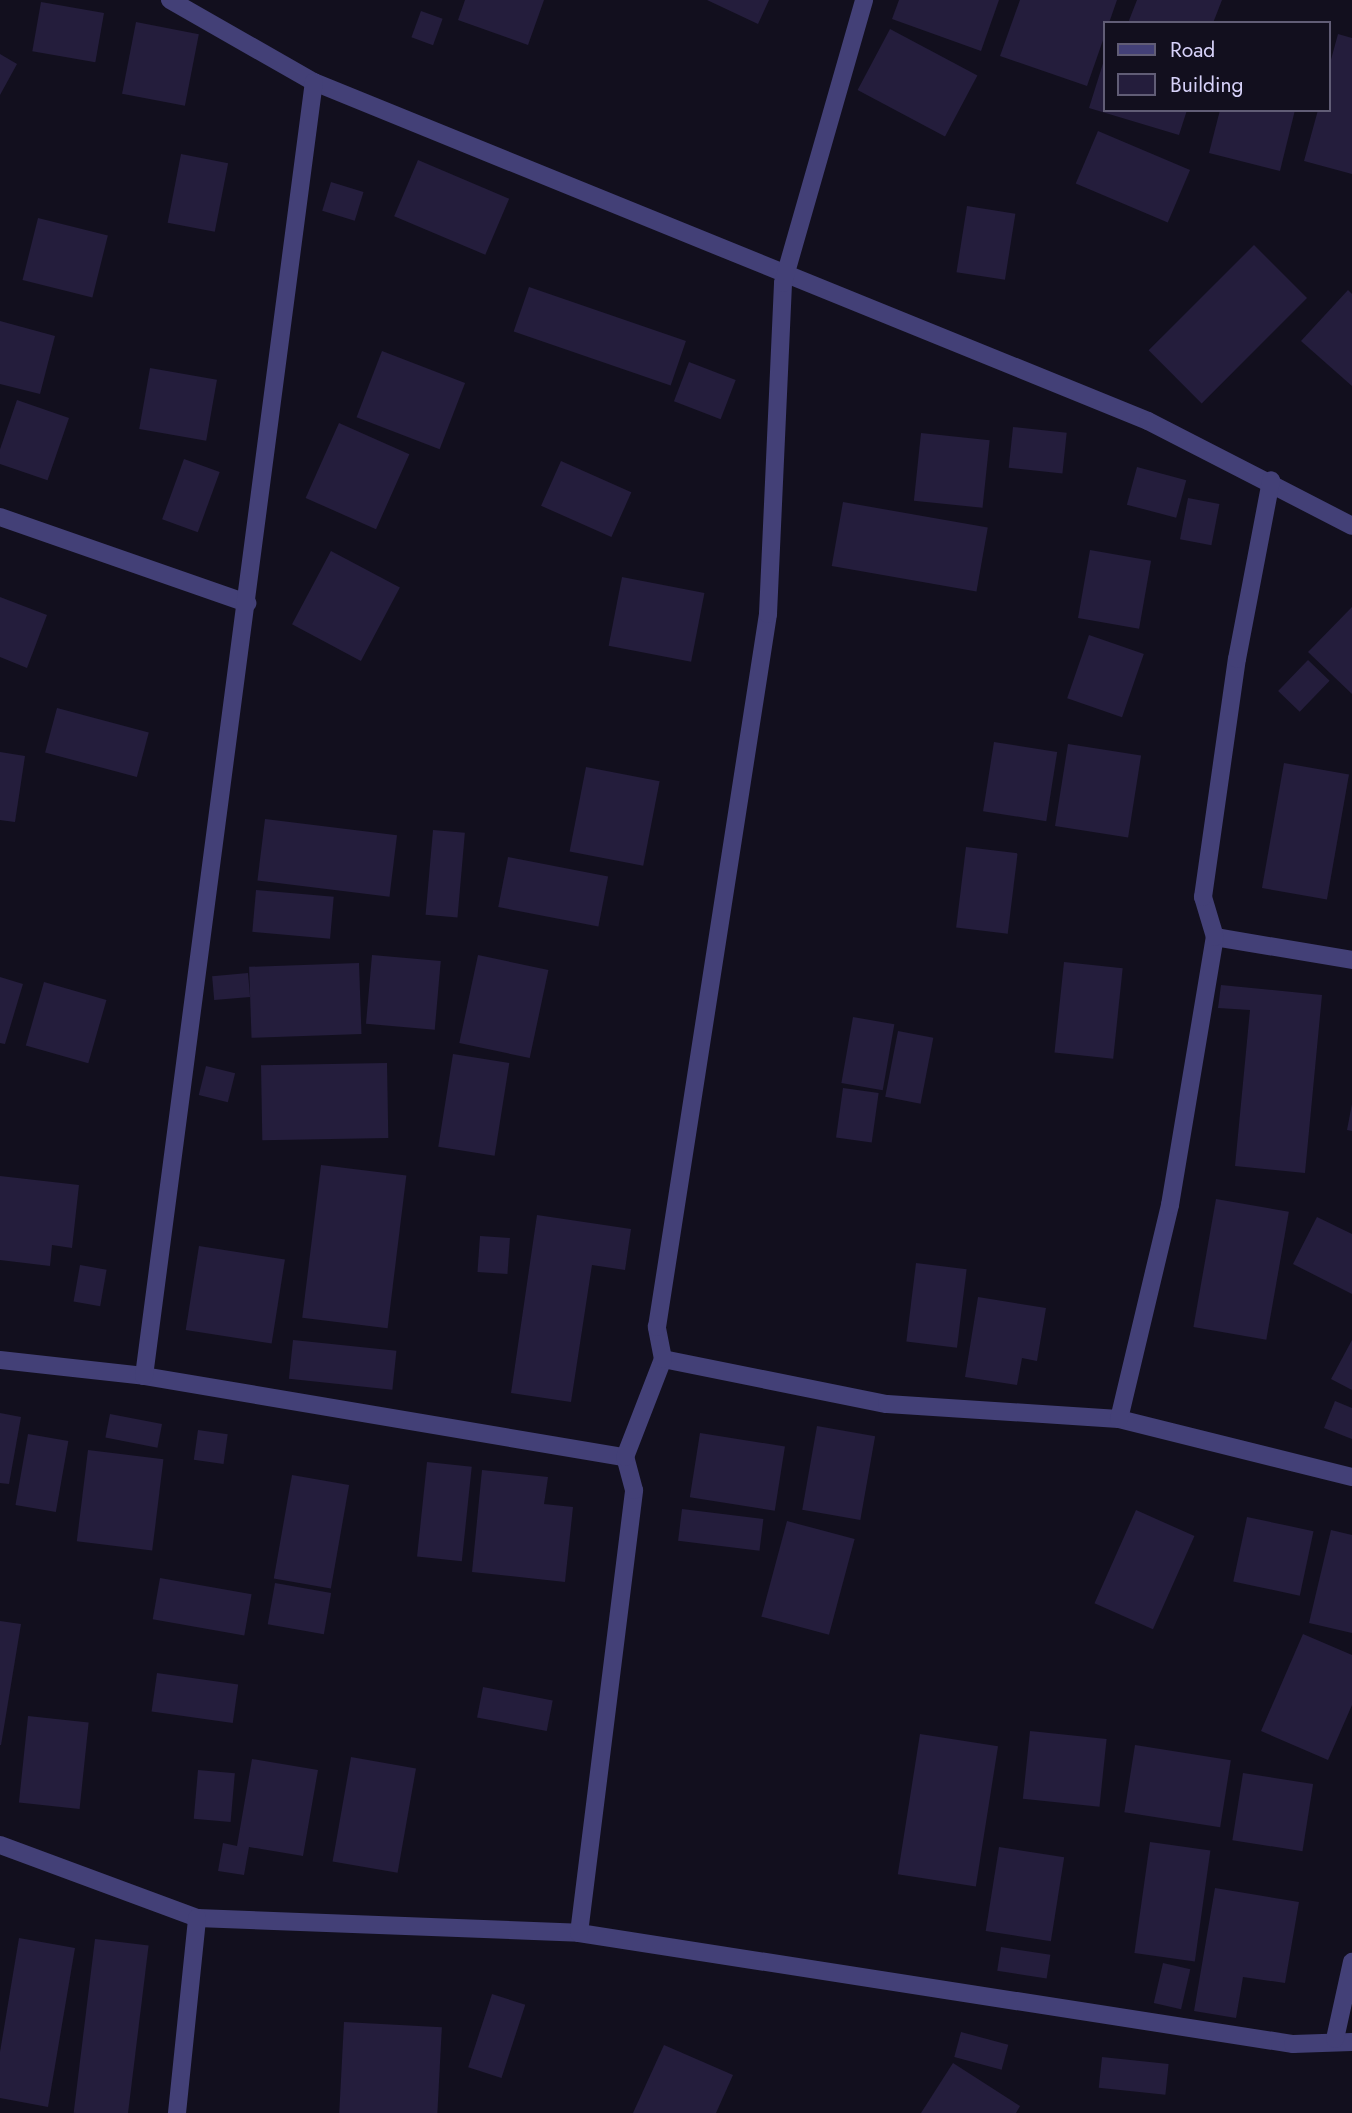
<!DOCTYPE html>
<html>
<head>
<meta charset="utf-8">
<style>
  body { margin:0 }
  #map { position:relative; width:1352px; height:2113px; overflow:hidden; background:#120f1e; font-family:Jost,sans-serif }
  div>[style] { position:absolute }
  [style*='--x'] { left:calc(var(--x)*1px); top:calc(var(--y)*1px); width:calc(var(--w)*1px); rotate:calc(var(--a)*1deg) }
  .building>* { inset:0; background:#241d3c; transform-origin:0 0 }
  .street>* { height:18px; margin:-9px; padding:0 9px; transform-origin:9px; border-radius:9px; background:#434077 }
  span { translate:-50% -50%; white-space:nowrap; text-align:center; line-height:1.15; -webkit-text-stroke:5px #120f1e; paint-order:stroke }
  .legend { position:absolute; left:1103px; top:21px; width:228px; height:91px; box-sizing:border-box; background:#120f1e; border:2px solid #615d76; margin:0; padding:9px 12px; list-style:none; font-size:21px; color:#d7d2f9 }
  .legend li { display:flex; align-items:center; gap:14px; height:35px }
  .legend b { width:35px; border:2px solid #615d76 }
</style>
</head>
<body>
<div id="map">
  <div class="building">
    <div style="clip-path:polygon(465px 0,544px 0,528px 45px,458px 20px)"></div>
    <div style="clip-path:polygon(707px 0,769px 0,758px 24px)"></div>
    <div style="clip-path:polygon(899px 0,999px 0,981px 51px,892px 19px)"></div>
    <div style="clip-path:polygon(1020px 0,1117px 0,1087px 86px,1000px 56px)"></div>
    <div style="clip-path:polygon(1137px 0,1222px 0,1213px 23px,1128px 23px)"></div>
    <div style="left:41px;top:2px;width:64px;height:50px;rotate:10deg"></div>
    <div style="left:421px;top:11px;width:23px;height:28px;rotate:20deg"></div>
    <div style="left:136px;top:22px;width:64px;height:73px;rotate:11deg"></div>
    <div style="left:890px;top:29px;width:99px;height:69px;rotate:28deg"></div>
    <div style="clip-path:polygon(1338px 34px,1352px 38px,1352px 174px,1304px 161px,1318px 110px,1329px 110px,1329px 67px)"></div>
    <div style="clip-path:polygon(0 54px,17px 64px,0 95px)"></div>
    <div style="clip-path:polygon(1105px 57px,1105px 110px,1187px 110px,1179px 135px,1089px 108px)"></div>
    <div style="clip-path:polygon(1220px 110px,1295px 110px,1280px 171px,1209px 153px)"></div>
    <div style="left:1098px;top:131px;width:100px;height:57px;rotate:23deg"></div>
    <div style="left:181px;top:154px;width:48px;height:70px;rotate:11deg"></div>
    <div style="left:418px;top:160px;width:99px;height:61px;rotate:23deg"></div>
    <div style="left:331px;top:182px;width:34px;height:30px;rotate:17deg"></div>
    <div style="left:967px;top:206px;width:49px;height:67px;rotate:9deg"></div>
    <div style="left:38px;top:218px;width:72px;height:64px;rotate:14deg"></div>
    <div style="left:1254px;top:245px;width:75px;height:149px;rotate:45deg"></div>
    <div style="left:529px;top:287px;width:166px;height:47px;rotate:19deg"></div>
    <div style="clip-path:polygon(1348px 290px,1352px 294px,1352px 386px,1301px 341px)"></div>
    <div style="clip-path:polygon(0 321px,55px 336px,40px 394px,0 384px)"></div>
    <div style="left:382px;top:351px;width:89px;height:71px;rotate:21deg"></div>
    <div style="left:689px;top:362px;width:50px;height:42px;rotate:21deg"></div>
    <div style="left:150px;top:368px;width:68px;height:62px;rotate:10deg"></div>
    <div style="left:17px;top:400px;width:55px;height:66px;rotate:19deg"></div>
    <div style="left:339px;top:423px;width:77px;height:82px;rotate:24deg"></div>
    <div style="left:1013px;top:427px;width:54px;height:41px;rotate:6deg"></div>
    <div style="left:921px;top:433px;width:69px;height:68px;rotate:6deg"></div>
    <div style="left:184px;top:459px;width:38px;height:64px;rotate:20deg"></div>
    <div style="left:561px;top:461px;width:77px;height:49px;rotate:24deg"></div>
    <div style="left:1137px;top:467px;width:51px;height:39px;rotate:15deg"></div>
    <div style="left:1188px;top:498px;width:32px;height:42px;rotate:11deg"></div>
    <div style="left:843px;top:502px;width:147px;height:65px;rotate:10deg"></div>
    <div style="left:1090px;top:550px;width:62px;height:69px;rotate:10deg"></div>
    <div style="left:331px;top:551px;width:78px;height:83px;rotate:28deg"></div>
    <div style="left:622px;top:577px;width:84px;height:70px;rotate:11deg"></div>
    <div style="clip-path:polygon(0 597px,47px 615px,27px 668px,0 657px)"></div>
    <div style="clip-path:polygon(1352px 607px,1352px 694px,1308px 652px)"></div>
    <div style="left:1089px;top:635px;width:58px;height:67px;rotate:19deg"></div>
    <div style="left:1308px;top:660px;width:30px;height:43px;rotate:44deg"></div>
    <div style="left:57px;top:708px;width:95px;height:46px;rotate:15deg"></div>
    <div style="left:994px;top:742px;width:64px;height:70px;rotate:9deg"></div>
    <div style="left:1068px;top:744px;width:74px;height:83px;rotate:9deg"></div>
    <div style="clip-path:polygon(0 752px,25px 756px,15px 822px,0 820px)"></div>
    <div style="left:1284px;top:763px;width:66px;height:127px;rotate:10deg"></div>
    <div style="left:586px;top:767px;width:75px;height:86px;rotate:11deg"></div>
    <div style="left:265px;top:819px;width:133px;height:62px;rotate:7deg"></div>
    <div style="left:433px;top:830px;width:32px;height:85px;rotate:5deg"></div>
    <div style="left:966px;top:847px;width:52px;height:81px;rotate:7deg"></div>
    <div style="left:508px;top:857px;width:102px;height:51px;rotate:11deg"></div>
    <div style="left:256px;top:890px;width:78px;height:42px;rotate:5deg"></div>
    <div style="left:372px;top:955px;width:69px;height:69px;rotate:5deg"></div>
    <div style="left:478px;top:955px;width:72px;height:90px;rotate:12deg"></div>
    <div style="left:1064px;top:962px;width:59px;height:91px;rotate:6deg"></div>
    <div style="left:359px;top:963px;width:71px;height:110px;rotate:88deg"></div>
    <div style="left:248px;top:973px;width:24px;height:36px;rotate:85deg"></div>
    <div style="clip-path:polygon(0 977px,23px 984px,5px 1044px,0 1043px)"></div>
    <div style="left:44px;top:982px;width:65px;height:66px;rotate:16deg"></div>
    <div style="clip-path:polygon(1221px 985px,1322px 995px,1305px 1173px,1235px 1166px,1250px 1010px,1218px 1008px)"></div>
    <div style="left:853px;top:1017px;width:42px;height:67px;rotate:10deg"></div>
    <div style="left:898px;top:1031px;width:36px;height:67px;rotate:11deg"></div>
    <div style="left:453px;top:1054px;width:57px;height:94px;rotate:9deg"></div>
    <div style="left:387px;top:1063px;width:75px;height:126px;rotate:89deg"></div>
    <div style="left:206px;top:1066px;width:30px;height:30px;rotate:14deg"></div>
    <div style="left:843px;top:1088px;width:36px;height:50px;rotate:8deg"></div>
    <div style="clip-path:polygon(1352px 1104px,1352px 1131px,1347px 1130px)"></div>
    <div style="left:321px;top:1165px;width:86px;height:154px;rotate:7deg"></div>
    <div style="clip-path:polygon(0 1176px,79px 1185px,72px 1248px,52px 1245px,50px 1266px,0 1260px)"></div>
    <div style="left:1216px;top:1199px;width:74px;height:130px;rotate:10deg"></div>
    <div style="clip-path:polygon(537px 1215px,631px 1229px,625px 1270px,592px 1265px,571px 1402px,511px 1393px)"></div>
    <div style="clip-path:polygon(1317px 1217px,1352px 1234px,1352px 1294px,1293px 1264px)"></div>
    <div style="left:480px;top:1236px;width:30px;height:36px;rotate:4deg"></div>
    <div style="left:199px;top:1246px;width:87px;height:85px;rotate:9deg"></div>
    <div style="left:916px;top:1263px;width:51px;height:79px;rotate:7deg"></div>
    <div style="left:80px;top:1265px;width:27px;height:37px;rotate:10deg"></div>
    <div style="clip-path:polygon(978px 1297px,1046px 1308px,1037px 1361px,1022px 1358px,1017px 1385px,965px 1377px)"></div>
    <div style="left:293px;top:1340px;width:104px;height:39px;rotate:6deg"></div>
    <div style="clip-path:polygon(1352px 1340px,1352px 1390px,1331px 1379px)"></div>
    <div style="clip-path:polygon(1335px 1401px,1352px 1408px,1352px 1439px,1324px 1428px)"></div>
    <div style="clip-path:polygon(0 1413px,21px 1417px,9px 1484px,0 1483px)"></div>
    <div style="left:110px;top:1414px;width:53px;height:24px;rotate:11deg"></div>
    <div style="left:817px;top:1426px;width:59px;height:85px;rotate:10deg"></div>
    <div style="left:198px;top:1430px;width:30px;height:30px;rotate:8deg"></div>
    <div style="left:700px;top:1433px;width:86px;height:65px;rotate:9deg"></div>
    <div style="left:28px;top:1434px;width:41px;height:72px;rotate:10deg"></div>
    <div style="left:88px;top:1450px;width:76px;height:92px;rotate:7deg"></div>
    <div style="left:427px;top:1462px;width:45px;height:95px;rotate:6deg"></div>
    <div style="clip-path:polygon(482px 1470px,548px 1477px,544px 1504px,573px 1507px,565px 1582px,472px 1572px)"></div>
    <div style="left:292px;top:1475px;width:58px;height:105px;rotate:10deg"></div>
    <div style="left:682px;top:1509px;width:82px;height:32px;rotate:7deg"></div>
    <div style="left:1136px;top:1510px;width:64px;height:102px;rotate:24deg"></div>
    <div style="left:1247px;top:1517px;width:68px;height:66px;rotate:12deg"></div>
    <div style="left:787px;top:1521px;width:70px;height:99px;rotate:15deg"></div>
    <div style="clip-path:polygon(1331px 1530px,1352px 1535px,1352px 1633px,1309px 1623px)"></div>
    <div style="left:160px;top:1578px;width:93px;height:42px;rotate:10deg"></div>
    <div style="left:275px;top:1583px;width:57px;height:42px;rotate:10deg"></div>
    <div style="clip-path:polygon(0 1621px,21px 1624px,1px 1745px,0 1745px)"></div>
    <div style="clip-path:polygon(1303px 1634px,1352px 1655px,1352px 1705px,1328px 1760px,1261px 1731px)"></div>
    <div style="left:157px;top:1673px;width:82px;height:39px;rotate:8deg"></div>
    <div style="left:483px;top:1687px;width:71px;height:31px;rotate:11deg"></div>
    <div style="left:28px;top:1716px;width:61px;height:87px;rotate:6deg"></div>
    <div style="left:1030px;top:1731px;width:77px;height:68px;rotate:6deg"></div>
    <div style="left:920px;top:1734px;width:79px;height:142px;rotate:9deg"></div>
    <div style="left:1135px;top:1745px;width:97px;height:68px;rotate:9deg"></div>
    <div style="left:351px;top:1757px;width:66px;height:106px;rotate:10deg"></div>
    <div style="clip-path:polygon(252px 1759px,318px 1770px,303px 1856px,249px 1847px,244px 1875px,218px 1871px,223px 1843px,237px 1846px)"></div>
    <div style="left:198px;top:1770px;width:37px;height:49px;rotate:5deg"></div>
    <div style="left:1243px;top:1773px;width:71px;height:68px;rotate:9deg"></div>
    <div style="left:1150px;top:1842px;width:61px;height:112px;rotate:8deg"></div>
    <div style="left:999px;top:1847px;width:66px;height:85px;rotate:9deg"></div>
    <div style="clip-path:polygon(1215px 1888px,1299px 1902px,1285px 1983px,1243px 1977px,1236px 2018px,1194px 2011px)"></div>
    <div style="clip-path:polygon(19px 1938px,75px 1948px,48px 2107px,0 2098px,0 2052px)"></div>
    <div style="left:95px;top:1939px;width:54px;height:175px;rotate:7deg"></div>
    <div style="left:1001px;top:1947px;width:50px;height:24px;rotate:9deg"></div>
    <div style="left:1163px;top:1963px;width:28px;height:41px;rotate:13deg"></div>
    <div style="left:492px;top:1994px;width:35px;height:77px;rotate:18deg"></div>
    <div style="left:344px;top:2022px;width:98px;height:91px;rotate:3deg"></div>
    <div style="left:961px;top:2032px;width:49px;height:26px;rotate:15deg"></div>
    <div style="clip-path:polygon(664px 2045px,733px 2075px,716px 2113px,633px 2113px)"></div>
    <div style="left:1102px;top:2057px;width:67px;height:31px;rotate:6deg"></div>
    <div style="clip-path:polygon(953px 2063px,1020px 2106px,1016px 2113px,921px 2113px)"></div>
  </div>
  <div class="street">
    <div style="--x:170;--y:0;--w:166;--a:29.7"></div>
    <div style="--x:314;--y:82;--w:900;--a:22.12"></div>
    <div style="--x:1148;--y:421;--w:229;--a:27.2"></div>
    <div style="--x:0;--y:517;--w:262;--a:19.2"></div>
    <div style="--x:1215;--y:937;--w:139;--a:9.5"></div>
    <div style="--x:663;--y:1359;--w:228;--a:11.4"></div>
    <div style="--x:887;--y:1404;--w:232;--a:3.7"></div>
    <div style="--x:1119;--y:1419;--w:240;--a:14"></div>
    <div style="--x:0;--y:1360;--w:145;--a:6.3"></div>
    <div style="--x:144;--y:1376;--w:488;--a:9.6"></div>
    <div style="--x:144;--y:1376;--w:1305;--a:-82.52"></div>
    <div style="--x:1119;--y:1419;--w:220;--a:-76.6"></div>
    <div style="--x:1170;--y:1205;--w:272;--a:-80.5"></div>
    <div style="--x:1215;--y:937;--w:42;--a:-106.7"></div>
    <div style="--x:1203;--y:897;--w:240;--a:-81.9"></div>
    <div style="--x:1237;--y:659;--w:182;--a:-79.2"></div>
    <div style="--x:0;--y:1845;--w:210;--a:20.3"></div>
    <div style="--x:197;--y:1918;--w:382;--a:2.2"></div>
    <div style="--x:579;--y:1933;--w:723;--a:8.84"></div>
    <div style="--x:1293;--y:2044;--w:59;--a:-1.9"></div>
    <div style="--x:579;--y:1933;--w:446;--a:-82.9"></div>
    <div style="--x:634;--y:1490;--w:34;--a:-105"></div>
    <div style="--x:625;--y:1457;--w:105;--a:-68.8"></div>
    <div style="--x:663;--y:1359;--w:33;--a:-101"></div>
    <div style="--x:657;--y:1327;--w:722;--a:-81.15"></div>
    <div style="--x:768;--y:614;--w:331;--a:-87.4"></div>
    <div style="--x:783;--y:283;--w:294;--a:-74"></div>
    <div style="--x:1335;--y:2039;--w:79;--a:-77.6"></div>
    <div style="--x:177;--y:2113;--w:196;--a:-84.1"></div>
  </div>
  <ul class="legend">
  <li><b style="height:9px;background:#434077"></b>Road</li>
  <li><b style="height:19px;background:#241d3c"></b>Building</li>
  </ul>
</div>
</body>
</html>
